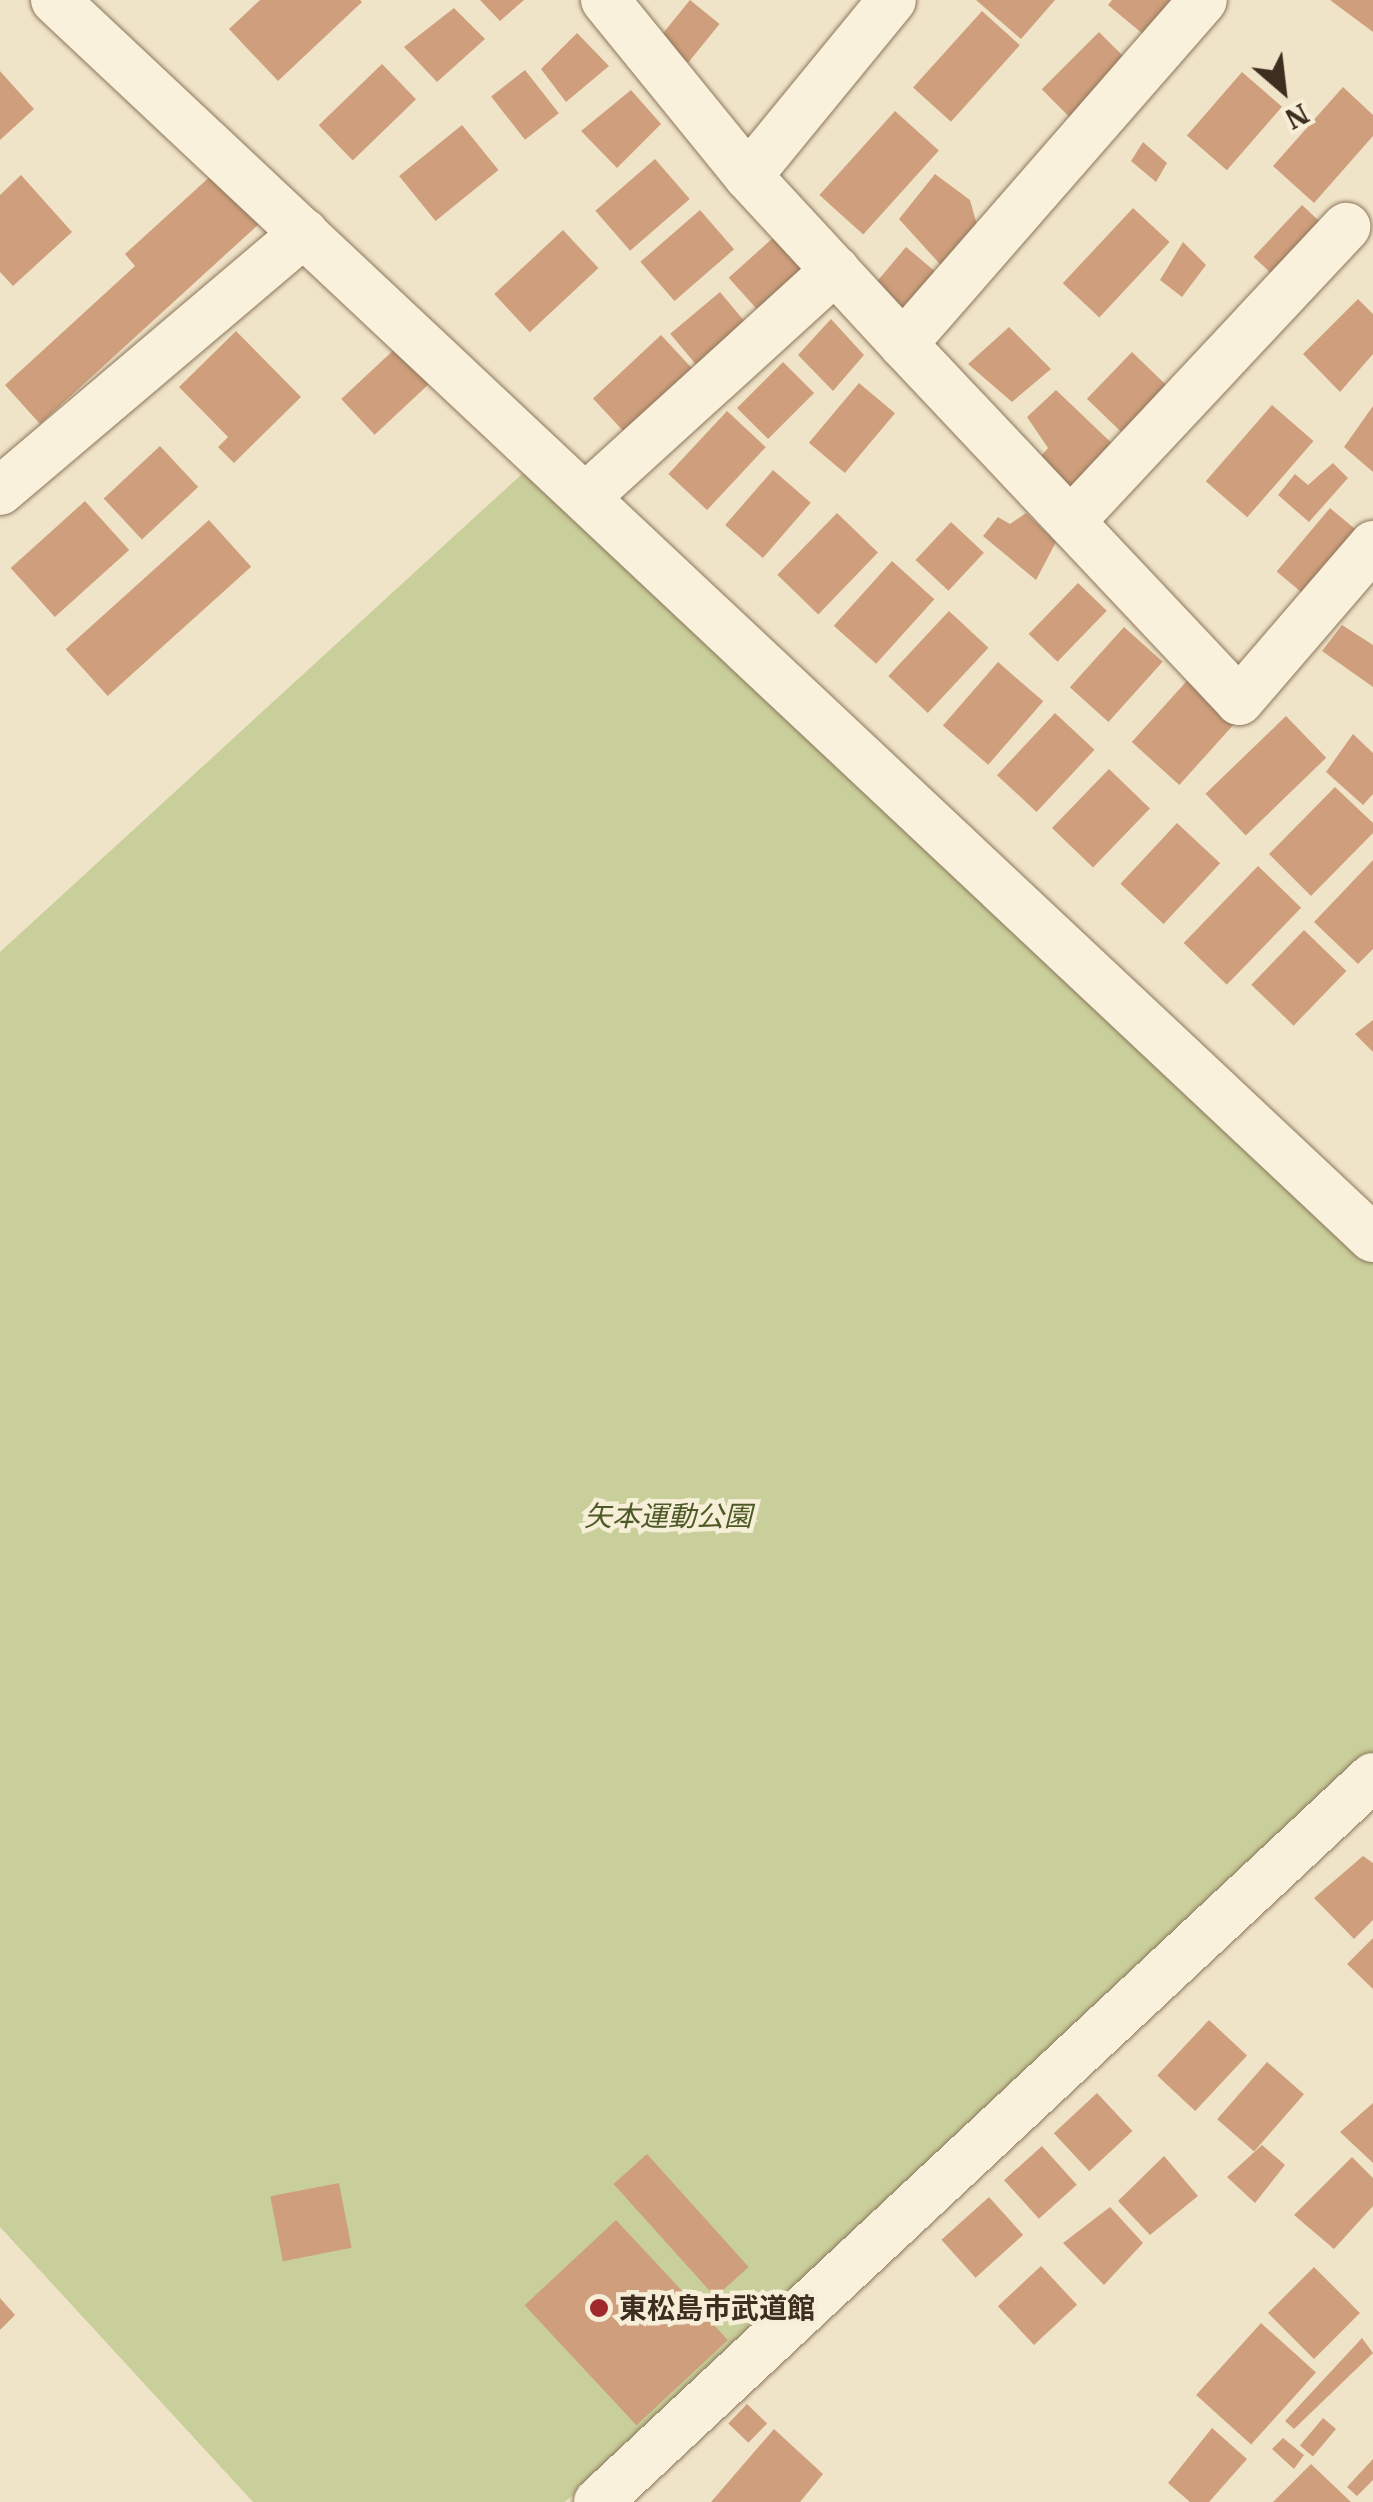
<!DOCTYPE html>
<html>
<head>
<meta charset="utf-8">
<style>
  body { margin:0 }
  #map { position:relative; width:1373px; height:2502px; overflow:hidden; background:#f0e4c8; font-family:"IBM Plex Serif","Noto Sans JP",serif }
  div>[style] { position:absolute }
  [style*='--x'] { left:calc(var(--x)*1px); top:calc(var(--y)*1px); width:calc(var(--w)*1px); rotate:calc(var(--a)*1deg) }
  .green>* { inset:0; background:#c9cf9b }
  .building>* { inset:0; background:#cf9f7d; transform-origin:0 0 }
  .roads { filter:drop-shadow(0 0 2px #8d765c) drop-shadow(0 0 2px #8d765c) }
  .minor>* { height:48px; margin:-24px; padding:0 24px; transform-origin:24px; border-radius:24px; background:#faf1dc }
  .dots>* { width:28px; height:28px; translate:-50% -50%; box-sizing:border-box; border:5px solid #f7eed8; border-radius:50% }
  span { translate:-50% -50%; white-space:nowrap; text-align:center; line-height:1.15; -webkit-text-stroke:9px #f7eed8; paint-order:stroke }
  .park-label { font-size:28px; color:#4d5a26; font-style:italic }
  .poi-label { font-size:28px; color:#3d2e20; font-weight:700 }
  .left { translate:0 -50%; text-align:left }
  .north { position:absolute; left:1233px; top:40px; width:100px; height:100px; -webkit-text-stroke:8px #f7eed8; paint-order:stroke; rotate:152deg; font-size:28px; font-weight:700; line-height:40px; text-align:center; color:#3d2e20 }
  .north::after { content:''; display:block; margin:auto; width:35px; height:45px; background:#3d2e20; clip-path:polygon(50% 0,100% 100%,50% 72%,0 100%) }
</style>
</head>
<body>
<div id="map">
  <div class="green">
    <div style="clip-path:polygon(523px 473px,1373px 1263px,1373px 1755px,1122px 2006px,565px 2502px,253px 2502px,0 2227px,0 952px)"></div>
  </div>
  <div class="building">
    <div style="clip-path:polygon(260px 0,360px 0,362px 2px,278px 81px,229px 29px)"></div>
    <div style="clip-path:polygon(480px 0,524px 0,500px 21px)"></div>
    <div style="left:690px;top:0;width:38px;height:50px;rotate:39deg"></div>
    <div style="clip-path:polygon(976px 0,1055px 0,1021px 39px)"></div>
    <div style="clip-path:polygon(1112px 0,1180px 0,1149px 39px,1108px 5px)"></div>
    <div style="clip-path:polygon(1330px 0,1373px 0,1373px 32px)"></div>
    <div style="clip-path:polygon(454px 8px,485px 39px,437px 82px,404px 47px)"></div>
    <div style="left:982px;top:11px;width:51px;height:103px;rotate:42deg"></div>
    <div style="left:1099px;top:32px;width:45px;height:81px;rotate:45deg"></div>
    <div style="clip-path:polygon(577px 33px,609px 66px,566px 102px,541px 69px)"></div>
    <div style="left:382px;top:64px;width:49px;height:88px;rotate:46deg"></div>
    <div style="left:525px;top:70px;width:55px;height:43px;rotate:52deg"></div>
    <div style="clip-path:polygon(0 71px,34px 109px,0 140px)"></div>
    <div style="left:1242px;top:72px;width:53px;height:84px;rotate:41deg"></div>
    <div style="clip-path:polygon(1343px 87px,1373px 115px,1373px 136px,1314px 203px,1273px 166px)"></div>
    <div style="clip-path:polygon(631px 90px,661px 124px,617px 168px,581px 131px)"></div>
    <div style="left:895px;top:111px;width:59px;height:113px;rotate:42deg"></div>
    <div style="left:462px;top:125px;width:58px;height:81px;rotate:51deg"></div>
    <div style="clip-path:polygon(1143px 142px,1167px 163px,1156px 182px,1131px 161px)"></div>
    <div style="left:655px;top:159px;width:53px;height:79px;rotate:49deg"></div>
    <div style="clip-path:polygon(214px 173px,260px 223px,40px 424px,5px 385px,135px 266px,125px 254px)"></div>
    <div style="clip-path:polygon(935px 174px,970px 200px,980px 236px,948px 273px,899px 219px)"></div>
    <div style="clip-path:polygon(21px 175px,72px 232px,13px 286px,0 272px,0 195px)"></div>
    <div style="left:1302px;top:205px;width:44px;height:71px;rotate:43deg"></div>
    <div style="left:1133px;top:208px;width:50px;height:103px;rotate:43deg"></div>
    <div style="left:700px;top:210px;width:52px;height:79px;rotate:49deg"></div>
    <div style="left:563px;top:230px;width:52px;height:94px;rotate:47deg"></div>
    <div style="left:774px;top:237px;width:50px;height:61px;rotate:48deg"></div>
    <div style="clip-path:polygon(1183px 242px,1206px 265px,1182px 297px,1160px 280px)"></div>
    <div style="left:906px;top:247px;width:47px;height:52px;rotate:40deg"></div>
    <div style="left:720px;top:292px;width:45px;height:65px;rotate:50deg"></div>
    <div style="clip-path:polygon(1358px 299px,1373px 314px,1373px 354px,1340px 392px,1303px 354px)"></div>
    <div style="clip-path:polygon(831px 319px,864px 355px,833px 391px,798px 355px)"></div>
    <div style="clip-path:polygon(1009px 327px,1051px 369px,1012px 402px,968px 364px)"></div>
    <div style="clip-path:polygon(236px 331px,301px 397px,234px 463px,218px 447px,228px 437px,179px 387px)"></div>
    <div style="left:661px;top:335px;width:54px;height:93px;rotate:47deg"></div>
    <div style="left:399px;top:345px;width:49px;height:79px;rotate:47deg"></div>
    <div style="left:1132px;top:352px;width:59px;height:65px;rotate:44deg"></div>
    <div style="left:783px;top:362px;width:44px;height:65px;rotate:45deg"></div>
    <div style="left:859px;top:383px;width:47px;height:78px;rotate:40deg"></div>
    <div style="clip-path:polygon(1056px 390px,1119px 450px,1073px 500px,1034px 464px,1048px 448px,1027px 417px)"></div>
    <div style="left:1272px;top:405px;width:55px;height:101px;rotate:41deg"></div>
    <div style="clip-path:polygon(1373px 406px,1373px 472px,1344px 447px)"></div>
    <div style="left:727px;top:411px;width:53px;height:86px;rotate:43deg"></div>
    <div style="left:160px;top:446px;width:56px;height:77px;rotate:47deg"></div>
    <div style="clip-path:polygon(1333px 463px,1348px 478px,1309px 522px,1278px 495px,1295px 474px,1308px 485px)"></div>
    <div style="left:773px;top:470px;width:50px;height:73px;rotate:41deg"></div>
    <div style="left:85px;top:501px;width:66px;height:100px;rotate:48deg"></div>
    <div style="left:1330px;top:508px;width:56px;height:83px;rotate:40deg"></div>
    <div style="left:837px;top:513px;width:57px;height:86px;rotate:44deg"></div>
    <div style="clip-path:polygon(1026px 513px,1056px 542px,1036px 580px,983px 536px,998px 517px,1010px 524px)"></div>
    <div style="left:209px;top:520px;width:63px;height:193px;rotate:48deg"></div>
    <div style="left:951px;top:522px;width:45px;height:52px;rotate:43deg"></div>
    <div style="left:892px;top:561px;width:57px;height:87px;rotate:42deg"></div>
    <div style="left:1078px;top:583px;width:40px;height:71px;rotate:44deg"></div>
    <div style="left:949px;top:611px;width:54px;height:89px;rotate:43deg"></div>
    <div style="clip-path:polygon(1342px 625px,1373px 645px,1373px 687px,1322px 651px)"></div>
    <div style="left:1124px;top:627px;width:52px;height:81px;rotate:42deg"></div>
    <div style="left:998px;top:662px;width:60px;height:84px;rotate:41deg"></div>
    <div style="left:1194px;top:673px;width:64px;height:93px;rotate:42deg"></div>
    <div style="left:1055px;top:713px;width:54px;height:85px;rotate:43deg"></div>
    <div style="left:1286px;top:716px;width:58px;height:112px;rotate:46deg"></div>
    <div style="clip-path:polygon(1353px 734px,1373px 753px,1373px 794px,1363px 805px,1326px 772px)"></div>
    <div style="left:1109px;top:769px;width:57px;height:82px;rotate:44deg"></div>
    <div style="clip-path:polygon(1335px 787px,1373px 823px,1373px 833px,1311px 896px,1269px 854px)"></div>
    <div style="left:1177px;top:823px;width:59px;height:83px;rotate:43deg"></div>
    <div style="clip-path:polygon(1373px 860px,1373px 949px,1358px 964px,1314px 922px)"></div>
    <div style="left:1258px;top:866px;width:60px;height:107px;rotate:44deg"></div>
    <div style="left:1304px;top:930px;width:59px;height:76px;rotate:44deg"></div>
    <div style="clip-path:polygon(1373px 1020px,1373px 1052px,1355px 1034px)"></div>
    <div style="clip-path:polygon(1363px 1856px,1373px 1863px,1373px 1920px,1354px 1939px,1314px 1898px)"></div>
    <div style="clip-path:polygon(1373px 1938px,1373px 1989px,1347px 1964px)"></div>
    <div style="left:1209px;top:2020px;width:52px;height:76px;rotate:43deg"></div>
    <div style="left:1267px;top:2062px;width:49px;height:76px;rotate:41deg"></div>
    <div style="left:1097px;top:2093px;width:52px;height:59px;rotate:47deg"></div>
    <div style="clip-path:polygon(1373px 2103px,1373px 2163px,1340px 2132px)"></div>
    <div style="clip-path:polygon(1262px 2145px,1285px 2165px,1255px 2203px,1227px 2177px)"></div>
    <div style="left:1042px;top:2146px;width:52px;height:51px;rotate:48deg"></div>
    <div style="left:647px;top:2154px;width:152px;height:45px;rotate:48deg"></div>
    <div style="clip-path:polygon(1164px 2156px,1198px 2196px,1150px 2235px,1118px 2201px)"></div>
    <div style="clip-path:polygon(1352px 2157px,1373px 2178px,1373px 2206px,1334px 2249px,1294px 2215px)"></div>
    <div style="left:339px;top:2183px;width:66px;height:70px;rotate:79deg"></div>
    <div style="left:989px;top:2197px;width:51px;height:64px;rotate:48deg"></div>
    <div style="clip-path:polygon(1110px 2207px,1143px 2243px,1104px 2285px,1063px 2243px)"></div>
    <div style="left:616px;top:2220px;width:164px;height:125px;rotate:47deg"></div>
    <div style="left:1041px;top:2266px;width:53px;height:59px;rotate:47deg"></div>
    <div style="left:1314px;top:2267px;width:65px;height:65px;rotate:45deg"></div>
    <div style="clip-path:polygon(0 2298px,15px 2315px,0 2330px)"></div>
    <div style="left:1261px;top:2323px;width:74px;height:97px;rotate:42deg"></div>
    <div style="clip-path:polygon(1362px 2338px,1373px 2353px,1294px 2429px,1285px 2421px)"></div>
    <div style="left:747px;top:2404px;width:28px;height:27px;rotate:44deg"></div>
    <div style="left:1323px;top:2418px;width:17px;height:36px;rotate:40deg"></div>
    <div style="clip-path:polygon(1212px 2428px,1247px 2459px,1209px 2502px,1190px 2502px,1168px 2483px)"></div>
    <div style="clip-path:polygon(774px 2429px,823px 2474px,800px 2502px,711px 2502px)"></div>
    <div style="clip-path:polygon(1283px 2438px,1304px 2455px,1294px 2469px,1272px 2449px)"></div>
    <div style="clip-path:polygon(1373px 2459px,1373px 2480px,1357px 2496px,1347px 2487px)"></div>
    <div style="clip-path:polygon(1311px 2464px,1351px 2502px,1273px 2502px)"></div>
  </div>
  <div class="roads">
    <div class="minor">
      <div style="--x:55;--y:0;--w:1808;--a:43.21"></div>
      <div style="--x:605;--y:0;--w:227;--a:50.9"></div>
      <div style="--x:748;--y:176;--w:227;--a:-50.7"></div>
      <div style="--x:748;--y:176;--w:229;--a:47.3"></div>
      <div style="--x:903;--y:344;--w:456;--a:-48.9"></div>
      <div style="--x:903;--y:344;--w:490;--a:46.7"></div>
      <div style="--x:1239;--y:701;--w:206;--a:-49.3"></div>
      <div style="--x:0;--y:491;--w:399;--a:-40.3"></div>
      <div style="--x:587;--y:496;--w:336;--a:-42.3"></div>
      <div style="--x:1071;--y:521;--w:403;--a:-46.9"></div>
      <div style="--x:598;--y:2502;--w:1061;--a:-43.09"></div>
    </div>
  </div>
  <div class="dots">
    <div style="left:599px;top:2308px;background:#9e2a2b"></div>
  </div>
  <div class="park-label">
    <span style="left:668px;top:1516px">矢本運動公園</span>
  </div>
  <div class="poi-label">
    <span class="left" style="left:619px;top:2308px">東松島市武道館</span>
  </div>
  <div class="north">N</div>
</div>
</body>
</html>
